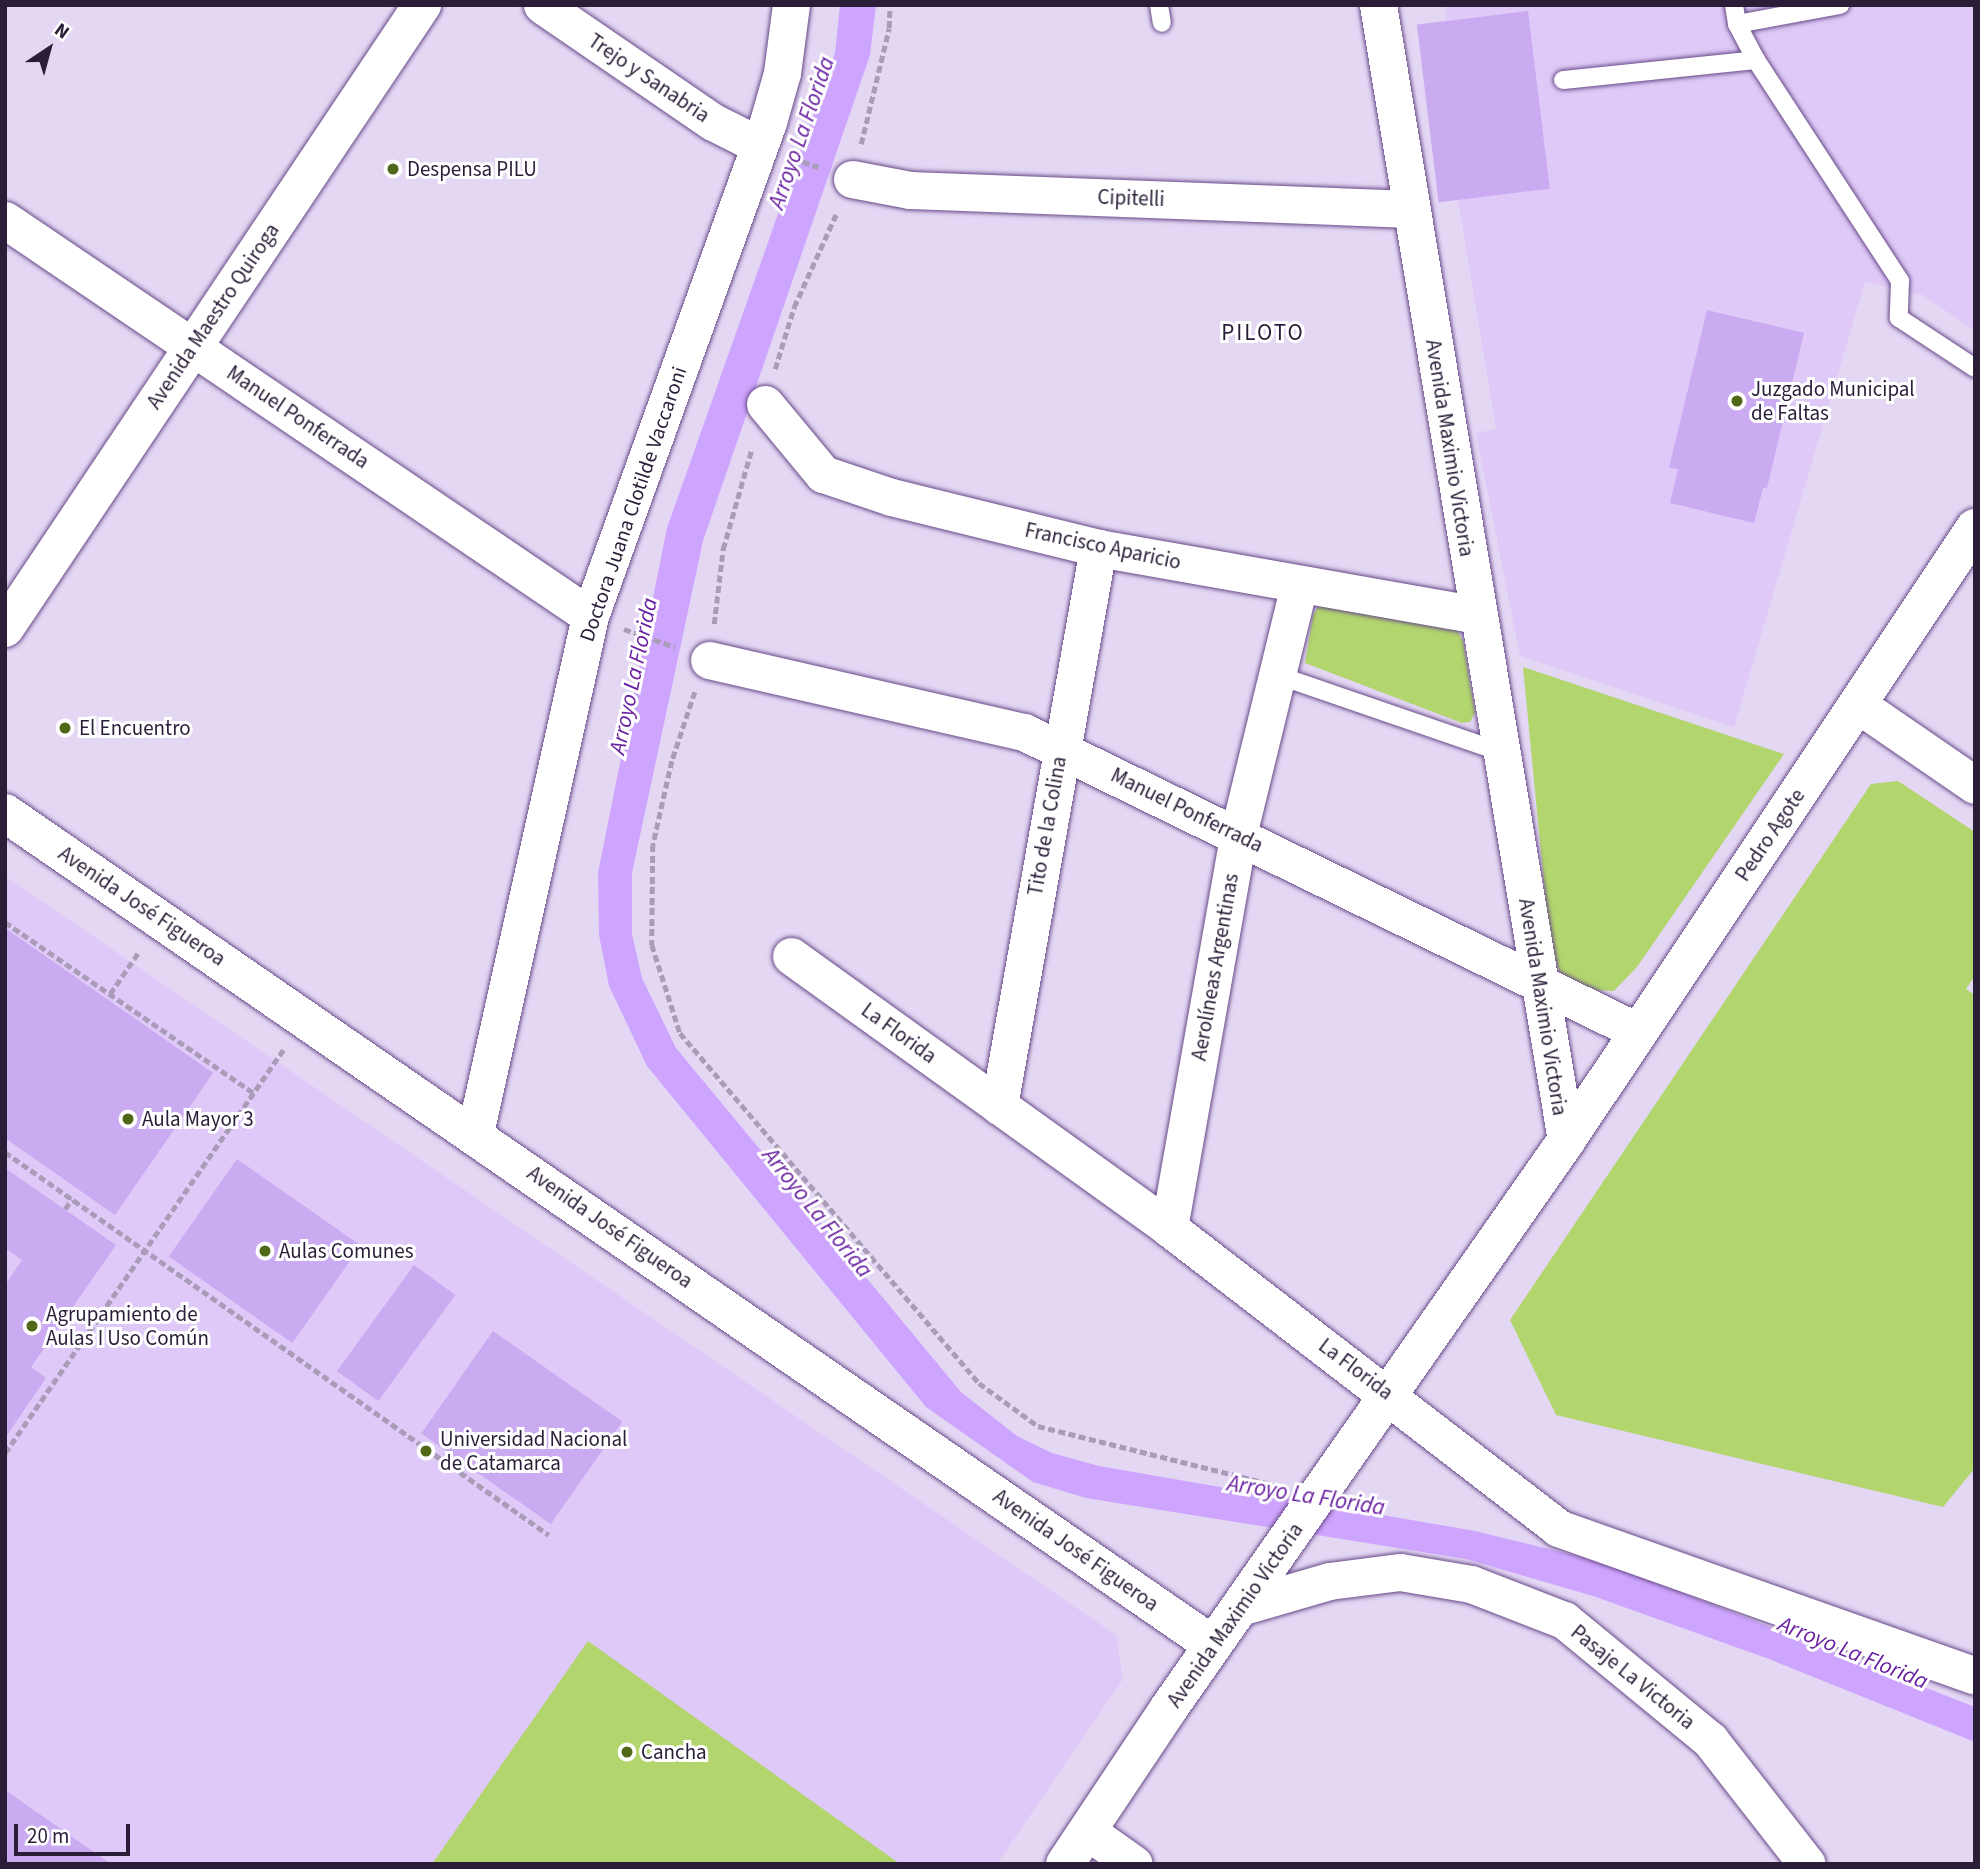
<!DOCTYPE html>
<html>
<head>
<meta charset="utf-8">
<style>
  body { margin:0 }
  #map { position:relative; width:1980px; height:1869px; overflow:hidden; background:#e4d7f4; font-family:"Source Sans 3",sans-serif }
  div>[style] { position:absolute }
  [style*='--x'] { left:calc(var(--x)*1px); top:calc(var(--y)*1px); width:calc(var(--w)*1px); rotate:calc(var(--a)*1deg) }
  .built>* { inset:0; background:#dec9f8 }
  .green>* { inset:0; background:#b2d56e }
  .water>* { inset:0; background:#cea5fe }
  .building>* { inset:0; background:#caaaf1; transform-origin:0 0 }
  .path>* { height:4.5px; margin-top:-2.25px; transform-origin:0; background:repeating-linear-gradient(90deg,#a99cb8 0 7px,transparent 0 10.5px) }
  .roads { filter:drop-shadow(0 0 2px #684a89) drop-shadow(0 0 2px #684a89) }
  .lane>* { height:18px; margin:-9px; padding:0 9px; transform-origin:9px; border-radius:9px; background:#fff }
  .street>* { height:37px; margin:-18.5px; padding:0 18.5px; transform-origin:18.5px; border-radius:18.5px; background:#fff }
  .secondary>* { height:38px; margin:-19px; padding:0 19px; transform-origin:19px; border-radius:19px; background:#fff }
  .dots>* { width:19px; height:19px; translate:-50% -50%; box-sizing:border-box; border:4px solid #fff; border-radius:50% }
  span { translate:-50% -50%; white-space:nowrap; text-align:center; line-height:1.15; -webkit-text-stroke:6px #fff; paint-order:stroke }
  .street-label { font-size:21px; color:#2a1d38 }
  .poi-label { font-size:21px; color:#2a1d38 }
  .left { translate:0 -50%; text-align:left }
  .water-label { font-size:23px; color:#681fa0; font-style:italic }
  .neighbourhood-label { font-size:23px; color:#2a1d38; letter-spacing:2px }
  .frame { position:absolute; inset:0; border:7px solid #2a1d38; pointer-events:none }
  .north { position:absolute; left:14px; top:14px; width:70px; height:70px; -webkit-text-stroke:5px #fff; paint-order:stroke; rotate:36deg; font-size:19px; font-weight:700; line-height:28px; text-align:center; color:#2a1d38 }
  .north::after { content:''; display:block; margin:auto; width:24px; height:32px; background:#2a1d38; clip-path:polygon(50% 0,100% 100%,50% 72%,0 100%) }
  .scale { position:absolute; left:14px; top:1824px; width:116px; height:32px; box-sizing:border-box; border:4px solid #2a1d38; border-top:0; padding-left:9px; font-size:21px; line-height:24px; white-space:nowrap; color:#2a1d38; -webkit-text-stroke:5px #fff; paint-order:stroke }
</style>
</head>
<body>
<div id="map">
  <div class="built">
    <div style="clip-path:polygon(1445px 5px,1975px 5px,1975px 331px,1923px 295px,1865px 282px,1734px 727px,1520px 656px,1476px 433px,1496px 429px,1458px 200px,1439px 202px,1417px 24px,1446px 20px)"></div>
    <div style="clip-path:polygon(5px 876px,1116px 1635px,1123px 1679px,997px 1864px,5px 1864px)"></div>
  </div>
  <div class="green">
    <div style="clip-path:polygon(1331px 602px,1456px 628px,1463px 641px,1475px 713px,1470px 722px,1462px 723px,1305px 663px,1313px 615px,1319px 606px)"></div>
    <div style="clip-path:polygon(1523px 667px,1784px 754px,1637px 967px,1614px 991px,1585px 990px,1560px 973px,1550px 946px)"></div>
    <div style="clip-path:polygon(1898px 781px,1975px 832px,1975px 976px,1966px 989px,1975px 995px,1975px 1468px,1943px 1507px,1556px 1415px,1510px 1320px,1871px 784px)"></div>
    <div style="clip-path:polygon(588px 1641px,900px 1864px,432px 1864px)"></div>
  </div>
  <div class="water">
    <div style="clip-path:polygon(840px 5px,876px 5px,870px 55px,703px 541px,632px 873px,632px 934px,642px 978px,676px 1048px,961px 1392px,1017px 1436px,1052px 1453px,1099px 1466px,1475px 1531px,1606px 1563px,1975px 1707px,1975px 1742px,1769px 1659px,1593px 1596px,1466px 1559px,1086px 1498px,1033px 1482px,926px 1407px,647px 1066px,609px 986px,599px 935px,598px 873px,667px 528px,835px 53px)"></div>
  </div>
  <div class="building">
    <div style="left:1528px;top:11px;width:179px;height:112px;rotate:83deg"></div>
    <div style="clip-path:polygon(1707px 310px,1804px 333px,1767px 488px,1763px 488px,1754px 523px,1670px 503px,1678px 469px,1669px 468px)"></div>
    <div style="clip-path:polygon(5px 928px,213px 1073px,115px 1215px,5px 1138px)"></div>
    <div style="left:237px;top:1159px;width:151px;height:119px;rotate:35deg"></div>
    <div style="clip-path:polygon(5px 1168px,116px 1245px,31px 1367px,46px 1378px,5px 1438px,5px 1285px,22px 1260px,5px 1248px)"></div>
    <div style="left:414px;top:1265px;width:51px;height:131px;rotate:36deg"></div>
    <div style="left:493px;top:1331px;width:158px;height:125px;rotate:35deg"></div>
    <div style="clip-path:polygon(5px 1790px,111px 1864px,5px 1864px)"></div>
  </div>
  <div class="path">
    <div style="--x:861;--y:144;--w:119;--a:-76.4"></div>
    <div style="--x:889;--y:28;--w:23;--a:-88"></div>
    <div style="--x:793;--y:158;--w:27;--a:20"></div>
    <div style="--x:775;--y:369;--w:65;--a:-73"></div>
    <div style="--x:794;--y:307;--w:104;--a:-65.6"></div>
    <div style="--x:714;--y:624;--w:76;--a:-83.2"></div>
    <div style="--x:723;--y:549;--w:105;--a:-74"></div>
    <div style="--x:624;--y:629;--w:54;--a:19.4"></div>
    <div style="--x:695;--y:692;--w:73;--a:108.4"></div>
    <div style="--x:672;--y:761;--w:86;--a:102.7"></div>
    <div style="--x:653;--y:845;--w:100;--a:90.6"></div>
    <div style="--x:652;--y:945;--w:92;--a:72.3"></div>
    <div style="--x:680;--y:1033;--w:460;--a:49.5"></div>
    <div style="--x:979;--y:1383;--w:73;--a:36.1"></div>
    <div style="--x:1038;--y:1426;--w:247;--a:14"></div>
    <div style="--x:5;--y:922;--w:302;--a:34.5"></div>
    <div style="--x:110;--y:994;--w:50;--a:-55.7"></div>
    <div style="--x:5;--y:1152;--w:665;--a:35.15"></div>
    <div style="--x:65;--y:1209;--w:12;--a:-55"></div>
    <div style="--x:5;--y:1453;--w:490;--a:-55.4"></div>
  </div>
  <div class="roads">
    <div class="lane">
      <div style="--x:1159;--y:5;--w:18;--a:81"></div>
      <div style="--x:1734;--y:5;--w:19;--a:81"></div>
      <div style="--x:1737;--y:24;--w:41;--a:62.2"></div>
      <div style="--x:1737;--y:24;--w:105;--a:-10.5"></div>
      <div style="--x:1563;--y:80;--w:194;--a:-5.9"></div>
      <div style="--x:1756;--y:60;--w:264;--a:56.9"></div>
      <div style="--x:1900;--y:281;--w:37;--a:92"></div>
      <div style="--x:1899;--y:318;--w:91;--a:33.3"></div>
      <div style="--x:1277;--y:675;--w:237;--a:19"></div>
    </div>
    <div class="street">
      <div style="--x:542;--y:5;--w:207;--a:34.4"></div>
      <div style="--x:713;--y:122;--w:51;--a:26.6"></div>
      <div style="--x:1378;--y:5;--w:1151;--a:80.6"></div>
      <div style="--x:852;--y:179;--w:59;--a:10.7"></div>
      <div style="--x:910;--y:190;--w:501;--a:2.17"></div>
      <div style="--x:5;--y:220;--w:706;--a:34.09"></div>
      <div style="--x:765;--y:404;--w:91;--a:50.4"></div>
      <div style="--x:823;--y:474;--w:72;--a:18.7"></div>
      <div style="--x:891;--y:497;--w:213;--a:13.8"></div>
      <div style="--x:1098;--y:548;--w:386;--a:10"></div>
      <div style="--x:709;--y:660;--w:323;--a:12.9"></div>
      <div style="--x:1024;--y:732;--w:684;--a:26"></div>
      <div style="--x:1857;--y:704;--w:143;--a:34.5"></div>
      <div style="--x:791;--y:956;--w:466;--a:35.7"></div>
      <div style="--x:1169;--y:1228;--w:491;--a:37.6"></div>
      <div style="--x:1558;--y:1528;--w:442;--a:19.5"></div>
      <div style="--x:999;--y:1106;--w:567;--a:-79.94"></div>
      <div style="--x:475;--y:1133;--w:530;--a:-77.46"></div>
      <div style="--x:590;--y:616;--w:525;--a:-70.18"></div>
      <div style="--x:768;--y:122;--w:51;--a:-74.1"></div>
      <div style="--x:782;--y:73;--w:69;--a:-82.5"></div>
      <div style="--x:1169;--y:1228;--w:399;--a:-80"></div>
      <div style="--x:1238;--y:835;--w:257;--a:-76.3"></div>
      <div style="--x:1240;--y:1607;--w:93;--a:-16.3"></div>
      <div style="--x:1329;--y:1581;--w:72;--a:-7.2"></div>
      <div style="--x:1400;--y:1572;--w:72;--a:9.6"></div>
      <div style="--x:1471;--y:1584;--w:100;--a:21.2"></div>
      <div style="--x:1564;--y:1620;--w:189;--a:39.4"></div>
      <div style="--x:1710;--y:1740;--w:157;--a:52"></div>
      <div style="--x:1087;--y:1831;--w:57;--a:35.1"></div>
    </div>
    <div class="secondary">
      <div style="--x:5;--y:628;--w:750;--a:-56.2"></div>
      <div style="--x:5;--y:813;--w:1467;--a:34.56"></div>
      <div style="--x:1065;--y:1864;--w:187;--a:-56.3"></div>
      <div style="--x:1169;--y:1708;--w:692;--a:-55"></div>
      <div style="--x:1566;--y:1141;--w:737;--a:-56.29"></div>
    </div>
  </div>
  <div class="dots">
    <div style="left:393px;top:169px;background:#506717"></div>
    <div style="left:1737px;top:401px;background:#506717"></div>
    <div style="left:65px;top:728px;background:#506717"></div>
    <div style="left:128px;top:1119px;background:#506717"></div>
    <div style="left:265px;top:1251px;background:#506717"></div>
    <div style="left:32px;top:1326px;background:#506717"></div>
    <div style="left:426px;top:1451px;background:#506717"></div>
    <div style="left:627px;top:1752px;background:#506717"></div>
  </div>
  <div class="street-label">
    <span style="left:649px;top:78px;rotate:34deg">Trejo y Sanabria</span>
    <span style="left:1131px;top:198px;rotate:2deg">Cipitelli</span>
    <span style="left:213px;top:316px;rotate:-56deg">Avenida Maestro Quiroga</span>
    <span style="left:298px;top:417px;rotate:34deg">Manuel Ponferrada</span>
    <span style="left:1450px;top:448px;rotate:81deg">Avenida Maximio Victoria</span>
    <span style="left:633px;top:504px;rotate:-71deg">Doctora Juana Clotilde Vaccaroni</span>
    <span style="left:1103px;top:546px;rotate:12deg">Francisco Aparicio</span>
    <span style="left:1187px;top:810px;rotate:26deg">Manuel Ponferrada</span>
    <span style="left:1047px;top:826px;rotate:-80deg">Tito de la Colina</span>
    <span style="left:1770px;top:835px;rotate:-56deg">Pedro Agote</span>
    <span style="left:142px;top:906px;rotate:34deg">Avenida José Figueroa</span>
    <span style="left:1215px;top:967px;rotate:-80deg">Aerolíneas Argentinas</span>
    <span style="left:1543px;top:1007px;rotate:81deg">Avenida Maximio Victoria</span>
    <span style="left:899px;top:1033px;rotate:36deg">La Florida</span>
    <span style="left:610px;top:1227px;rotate:35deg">Avenida José Figueroa</span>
    <span style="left:1356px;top:1369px;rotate:37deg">La Florida</span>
    <span style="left:1076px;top:1550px;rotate:35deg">Avenida José Figueroa</span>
    <span style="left:1235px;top:1615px;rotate:-55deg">Avenida Maximio Victoria</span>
    <span style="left:1633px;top:1677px;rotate:39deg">Pasaje La Victoria</span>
  </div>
  <div class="poi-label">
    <span class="left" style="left:407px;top:169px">Despensa PILU</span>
    <span class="left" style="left:1751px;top:401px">Juzgado Municipal<br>de Faltas</span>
    <span class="left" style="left:79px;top:728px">El Encuentro</span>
    <span class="left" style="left:142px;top:1119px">Aula Mayor 3</span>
    <span class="left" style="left:279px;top:1251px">Aulas Comunes</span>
    <span class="left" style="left:46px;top:1326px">Agrupamiento de<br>Aulas I Uso Común</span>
    <span class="left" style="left:440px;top:1451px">Universidad Nacional<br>de Catamarca</span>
    <span class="left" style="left:641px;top:1752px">Cancha</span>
  </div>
  <div class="water-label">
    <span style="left:802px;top:133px;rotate:-71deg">Arroyo La Florida</span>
    <span style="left:634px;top:676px;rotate:-78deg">Arroyo La Florida</span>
    <span style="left:817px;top:1213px;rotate:51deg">Arroyo La Florida</span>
    <span style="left:1306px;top:1496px;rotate:9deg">Arroyo La Florida</span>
    <span style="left:1853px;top:1653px;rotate:22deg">Arroyo La Florida</span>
  </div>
  <div class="neighbourhood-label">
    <span style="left:1263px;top:333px">PILOTO</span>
  </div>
  <div class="frame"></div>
  <div class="north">N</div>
  <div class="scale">20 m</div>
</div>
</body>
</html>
